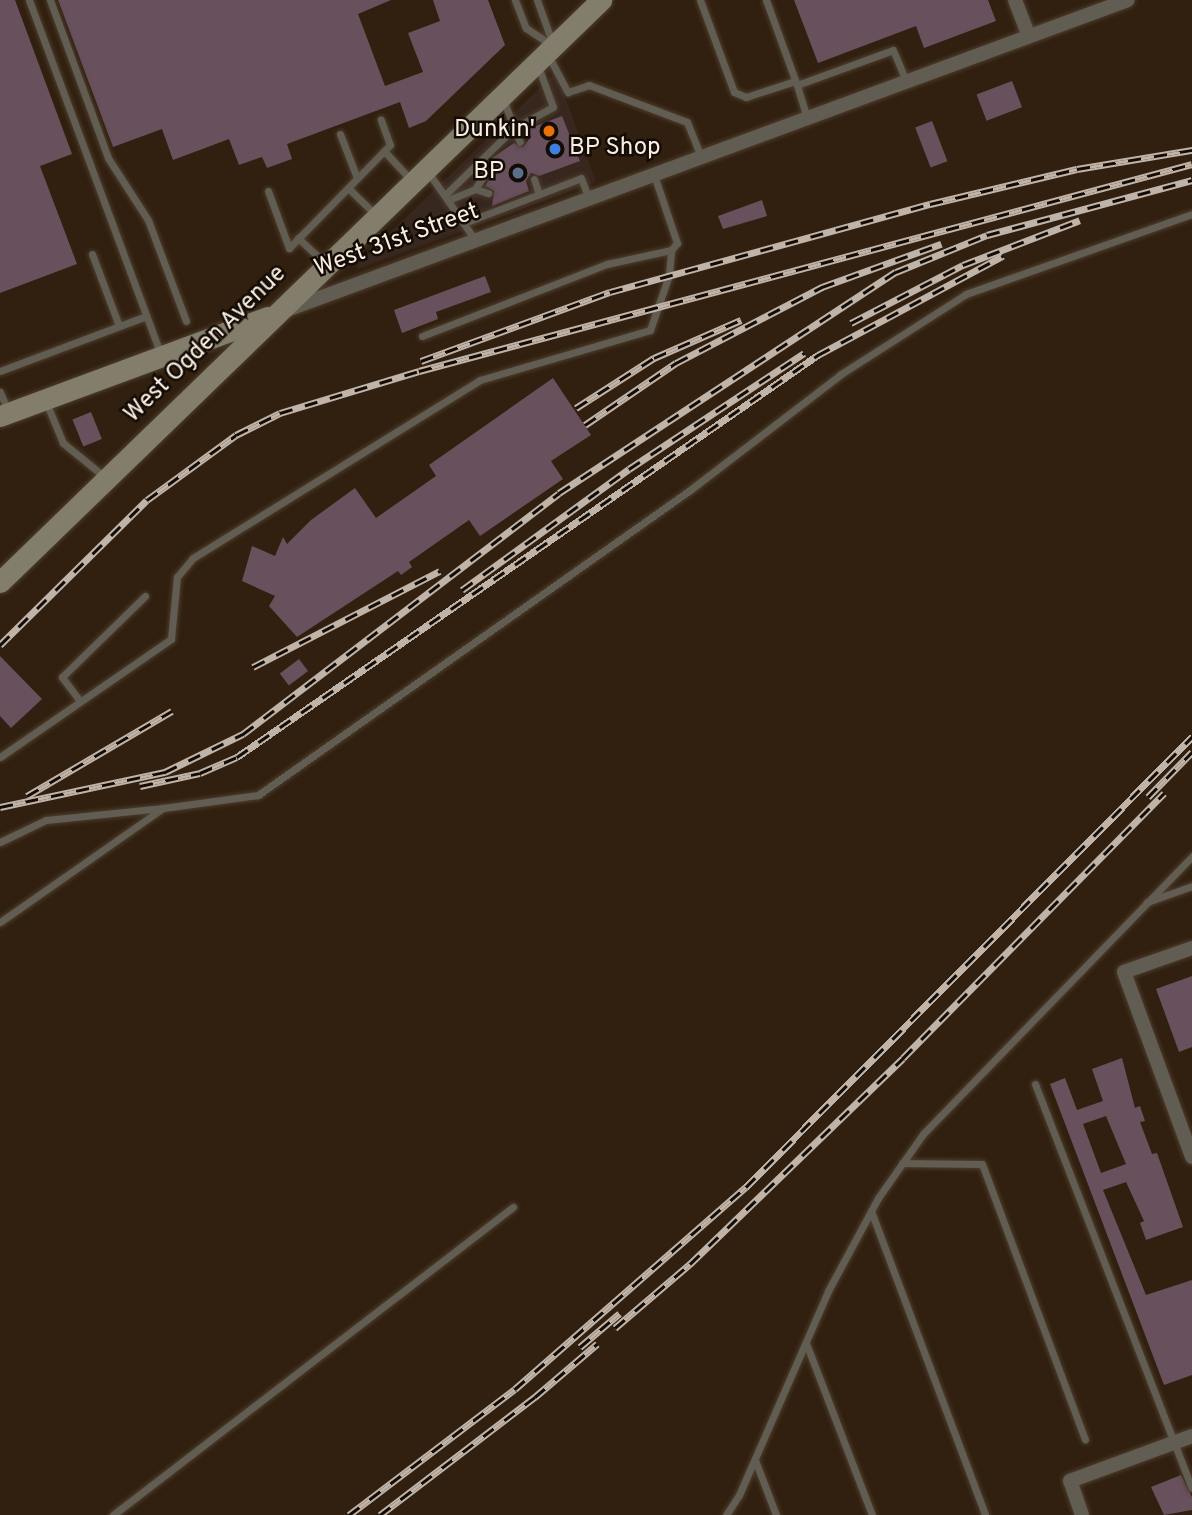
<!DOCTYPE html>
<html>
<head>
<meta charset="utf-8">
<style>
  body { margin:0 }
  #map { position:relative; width:1192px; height:1515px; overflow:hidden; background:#31200f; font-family:Overpass,sans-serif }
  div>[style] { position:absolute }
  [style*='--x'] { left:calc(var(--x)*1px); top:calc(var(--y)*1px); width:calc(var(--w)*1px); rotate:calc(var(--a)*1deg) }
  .commercial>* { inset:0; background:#38271f }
  .building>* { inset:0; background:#68505d; transform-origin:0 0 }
  .roads { filter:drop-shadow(0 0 2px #4d3d2d) drop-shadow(0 0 2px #4d3d2d) }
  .lane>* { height:7px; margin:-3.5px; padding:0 3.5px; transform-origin:3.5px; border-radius:3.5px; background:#615d53 }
  .street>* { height:14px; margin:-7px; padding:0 7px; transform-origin:7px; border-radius:7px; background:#615d53 }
  .secondary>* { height:21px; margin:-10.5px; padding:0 10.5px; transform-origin:10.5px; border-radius:10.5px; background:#837d6c }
  .rail>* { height:7px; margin-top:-3.5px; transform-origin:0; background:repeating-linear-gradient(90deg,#130c05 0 13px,#c0b3a7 0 26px); box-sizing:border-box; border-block:2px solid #c0b3a7 }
  .dots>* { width:19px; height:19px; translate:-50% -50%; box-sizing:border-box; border:4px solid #130c05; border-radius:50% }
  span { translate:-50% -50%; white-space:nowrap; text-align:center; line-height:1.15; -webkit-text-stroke:5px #130c05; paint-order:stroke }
  .poi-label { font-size:24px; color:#faeee4 }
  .right { translate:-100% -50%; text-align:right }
  .left { translate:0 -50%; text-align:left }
  .street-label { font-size:24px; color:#faeee4 }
</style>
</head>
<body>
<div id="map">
  <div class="commercial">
    <div style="clip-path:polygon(556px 72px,596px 182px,358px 269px,356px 266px)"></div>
  </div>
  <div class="building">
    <div style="clip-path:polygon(0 0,15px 0,72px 154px,40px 166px,77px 264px,0 293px)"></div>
    <div style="clip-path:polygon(58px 0,391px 0,358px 14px,385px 86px,423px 72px,408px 33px,440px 21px,433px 0,488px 0,505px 45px,426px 121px,409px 128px,400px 102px,287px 144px,292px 159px,267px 168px,262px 157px,239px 165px,229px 139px,173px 160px,162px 129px,113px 147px)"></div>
    <div style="clip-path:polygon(794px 0,988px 0,996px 21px,924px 48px,916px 26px,818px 63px)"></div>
    <div style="left:1012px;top:81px;width:28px;height:38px;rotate:69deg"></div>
    <div style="clip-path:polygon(562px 116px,580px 161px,539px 176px,531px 173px,526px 181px,529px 191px,492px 206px,494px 191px,485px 186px,497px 165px,492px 158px,514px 143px,523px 147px,531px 137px,528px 129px)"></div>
    <div style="left:932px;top:121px;width:43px;height:18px;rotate:69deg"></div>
    <div style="clip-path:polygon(762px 200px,767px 216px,723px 229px,718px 216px)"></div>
    <div style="clip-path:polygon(485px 276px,491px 292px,436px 312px,438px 319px,402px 333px,394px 310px)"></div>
    <div style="clip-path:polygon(553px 378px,591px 435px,551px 461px,563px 479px,480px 536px,469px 520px,409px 562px,412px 567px,401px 575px,398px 571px,297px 637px,269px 606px,275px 596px,242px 581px,252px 546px,275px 556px,283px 537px,287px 544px,311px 520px,355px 488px,376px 518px,436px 476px,429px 465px)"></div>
    <div style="left:91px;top:412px;width:29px;height:20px;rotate:68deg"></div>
    <div style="clip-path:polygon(0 656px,42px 699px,11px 728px,0 716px)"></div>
    <div style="left:299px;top:659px;width:15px;height:24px;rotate:53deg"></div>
    <div style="clip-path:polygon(1192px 976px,1192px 1047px,1179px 1052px,1156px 989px)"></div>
    <div style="clip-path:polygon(evenodd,1122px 1058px,1135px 1108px,1140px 1106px,1145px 1121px,1140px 1122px,1152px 1154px,1157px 1153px,1183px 1227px,1146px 1240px,1140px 1223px,1144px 1221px,1126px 1182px,1103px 1190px,1146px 1295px,1192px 1280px,1192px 1375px,1164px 1385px,1050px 1084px,1065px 1078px,1077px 1110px,1103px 1101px,1092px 1069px,1122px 1058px,1106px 1116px,1126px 1164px,1101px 1173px,1083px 1124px,1106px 1116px)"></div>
    <div style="clip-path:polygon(1181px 1475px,1192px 1497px,1192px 1510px,1164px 1515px,1151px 1487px)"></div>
  </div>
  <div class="roads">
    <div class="lane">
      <div style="--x:29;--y:0;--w:377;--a:69.6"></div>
      <div style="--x:50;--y:0;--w:168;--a:69.8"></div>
      <div style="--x:108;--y:158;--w:74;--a:57.2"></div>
      <div style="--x:148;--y:220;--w:108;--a:69.4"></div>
      <div style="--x:515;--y:0;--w:30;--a:69"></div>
      <div style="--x:526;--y:28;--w:29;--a:34"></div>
      <div style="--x:537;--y:0;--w:45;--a:70.3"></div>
      <div style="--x:700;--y:0;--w:98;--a:69.7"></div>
      <div style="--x:734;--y:92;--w:13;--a:23"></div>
      <div style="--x:746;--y:97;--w:52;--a:-18.1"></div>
      <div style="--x:766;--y:0;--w:90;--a:70"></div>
      <div style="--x:549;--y:57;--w:40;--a:62"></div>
      <div style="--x:568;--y:92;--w:22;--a:-18"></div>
      <div style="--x:589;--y:85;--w:105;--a:20.7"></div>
      <div style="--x:687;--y:122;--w:38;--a:68"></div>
      <div style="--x:503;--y:99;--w:31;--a:69"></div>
      <div style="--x:514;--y:128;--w:44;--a:-28.3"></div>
      <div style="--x:553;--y:107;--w:44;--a:-110.1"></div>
      <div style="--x:807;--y:118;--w:34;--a:-107"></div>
      <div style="--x:797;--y:85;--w:102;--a:-20"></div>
      <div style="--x:893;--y:50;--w:34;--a:67"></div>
      <div style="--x:340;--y:134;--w:47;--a:68.9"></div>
      <div style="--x:384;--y:151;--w:41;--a:47"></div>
      <div style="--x:428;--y:172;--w:83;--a:55.3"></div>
      <div style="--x:534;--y:179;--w:16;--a:72"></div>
      <div style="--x:348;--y:188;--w:37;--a:44"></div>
      <div style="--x:475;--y:189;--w:14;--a:17"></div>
      <div style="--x:268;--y:191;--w:61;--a:69.8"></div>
      <div style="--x:289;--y:248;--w:144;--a:-45.6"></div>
      <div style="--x:390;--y:145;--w:27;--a:-110"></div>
      <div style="--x:445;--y:195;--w:96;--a:-44.2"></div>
      <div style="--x:514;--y:128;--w:15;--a:67"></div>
      <div style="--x:448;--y:200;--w:29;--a:-22"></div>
      <div style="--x:475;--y:189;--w:30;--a:-57"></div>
      <div style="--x:464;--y:223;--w:125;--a:-21"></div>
      <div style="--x:581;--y:178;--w:22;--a:69"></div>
      <div style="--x:298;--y:238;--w:38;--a:43"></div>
      <div style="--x:92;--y:254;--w:77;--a:69.4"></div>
      <div style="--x:422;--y:336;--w:199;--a:-21.3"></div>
      <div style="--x:607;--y:264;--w:66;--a:-12.3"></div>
      <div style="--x:671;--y:250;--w:9;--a:-49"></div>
      <div style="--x:677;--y:243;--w:72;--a:-108.7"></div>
      <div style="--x:0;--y:371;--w:156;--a:-20.6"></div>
      <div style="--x:0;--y:392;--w:21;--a:67"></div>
      <div style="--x:46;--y:402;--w:44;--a:67.5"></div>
      <div style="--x:63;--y:443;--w:55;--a:39.1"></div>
      <div style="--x:80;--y:701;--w:30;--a:-127"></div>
      <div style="--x:62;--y:677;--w:116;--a:-44.3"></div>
      <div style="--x:0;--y:757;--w:208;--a:-34.6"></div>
      <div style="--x:171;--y:639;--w:62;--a:-84.5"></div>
      <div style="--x:177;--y:577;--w:25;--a:-50"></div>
      <div style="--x:193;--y:558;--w:338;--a:-31.8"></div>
      <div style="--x:480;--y:380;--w:177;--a:-16.4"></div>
      <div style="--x:650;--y:330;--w:58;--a:-70.9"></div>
      <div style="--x:669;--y:275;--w:25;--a:-85"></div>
      <div style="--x:163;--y:808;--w:96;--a:-7.8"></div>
      <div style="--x:258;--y:795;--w:529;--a:-35.22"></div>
      <div style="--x:690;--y:490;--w:190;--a:-37.5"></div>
      <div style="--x:841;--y:374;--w:148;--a:-32.6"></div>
      <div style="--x:966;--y:294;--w:240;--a:-19.5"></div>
      <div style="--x:0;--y:842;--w:51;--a:-25.6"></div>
      <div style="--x:46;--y:820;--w:118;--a:-5.9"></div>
      <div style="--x:163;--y:808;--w:199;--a:145"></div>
      <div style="--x:1147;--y:902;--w:48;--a:-19.6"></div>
      <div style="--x:1035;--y:1084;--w:433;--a:68.8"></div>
      <div style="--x:902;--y:1163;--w:80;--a:0.7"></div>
      <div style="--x:982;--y:1164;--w:294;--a:69.5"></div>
      <div style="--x:871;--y:1211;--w:325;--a:69.4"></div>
      <div style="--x:806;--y:1343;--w:184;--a:69"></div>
      <div style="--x:755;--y:1460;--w:59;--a:69.1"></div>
      <div style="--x:113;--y:1515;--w:505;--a:-37.6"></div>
      <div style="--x:726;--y:1515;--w:24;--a:-57"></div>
      <div style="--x:739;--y:1495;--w:223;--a:-66.4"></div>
      <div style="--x:828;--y:1291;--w:106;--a:-61.7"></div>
      <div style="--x:878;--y:1198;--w:78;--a:-54.9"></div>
      <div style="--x:923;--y:1134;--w:387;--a:-45.9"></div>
    </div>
    <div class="street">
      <div style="--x:1015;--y:0;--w:39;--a:69"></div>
      <div style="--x:284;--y:311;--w:899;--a:-20.23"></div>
      <div style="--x:1192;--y:948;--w:72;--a:160.6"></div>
      <div style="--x:1124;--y:972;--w:197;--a:69.8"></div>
      <div style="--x:1082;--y:1515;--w:36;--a:-109"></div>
      <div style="--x:1070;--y:1481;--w:130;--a:-20.2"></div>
    </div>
    <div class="secondary">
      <div style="--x:0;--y:416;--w:285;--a:-20.3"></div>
      <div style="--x:0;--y:582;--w:837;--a:-44.08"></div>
    </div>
  </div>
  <div class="rail">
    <div style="--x:851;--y:323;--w:126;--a:-27.4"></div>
    <div style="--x:963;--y:265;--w:125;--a:-21"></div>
    <div style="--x:421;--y:361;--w:201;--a:-20.1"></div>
    <div style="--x:610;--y:292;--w:332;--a:-15.4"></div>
    <div style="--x:930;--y:204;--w:151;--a:-13.4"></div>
    <div style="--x:1077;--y:169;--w:117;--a:-9.4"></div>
    <div style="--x:576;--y:408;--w:93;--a:-32.7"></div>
    <div style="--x:654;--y:358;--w:95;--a:-23.6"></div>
    <div style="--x:585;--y:425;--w:110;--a:-34.3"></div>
    <div style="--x:676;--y:363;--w:165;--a:-27.5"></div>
    <div style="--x:822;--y:287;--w:127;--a:-19.9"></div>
    <div style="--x:462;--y:590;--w:206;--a:-35.9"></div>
    <div style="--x:629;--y:469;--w:210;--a:-33.5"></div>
    <div style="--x:0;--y:645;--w:206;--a:-44.6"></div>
    <div style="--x:147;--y:500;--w:110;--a:-36.1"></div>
    <div style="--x:236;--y:435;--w:49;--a:-26.6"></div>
    <div style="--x:280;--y:413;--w:145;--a:-16.8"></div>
    <div style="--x:419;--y:371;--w:800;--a:-14.99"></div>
    <div style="--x:253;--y:667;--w:210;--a:-27.2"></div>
    <div style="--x:140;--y:786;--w:61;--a:-12.2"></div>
    <div style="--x:200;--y:773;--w:40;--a:-23.4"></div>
    <div style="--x:237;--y:757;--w:707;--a:-34.68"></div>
    <div style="--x:818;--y:355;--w:210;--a:-28.2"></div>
    <div style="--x:27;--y:796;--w:168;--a:-30.4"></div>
    <div style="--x:1148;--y:797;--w:63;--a:-45.6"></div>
    <div style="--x:0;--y:807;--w:169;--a:-12"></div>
    <div style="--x:165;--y:772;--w:87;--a:-26"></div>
    <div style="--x:243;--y:734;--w:397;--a:-37.3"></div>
    <div style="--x:559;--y:493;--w:403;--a:-33.3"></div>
    <div style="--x:896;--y:272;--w:98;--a:-22.1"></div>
    <div style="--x:987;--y:235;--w:212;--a:-15"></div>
    <div style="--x:615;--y:1328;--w:99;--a:-40.5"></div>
    <div style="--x:690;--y:1264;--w:296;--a:-44"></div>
    <div style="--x:903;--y:1058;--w:372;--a:-45.4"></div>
    <div style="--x:580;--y:1347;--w:52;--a:-40.4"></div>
    <div style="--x:349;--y:1515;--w:208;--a:-37.2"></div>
    <div style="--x:515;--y:1389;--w:307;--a:-41.2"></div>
    <div style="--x:746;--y:1187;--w:634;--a:-45.26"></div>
    <div style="--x:380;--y:1515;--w:195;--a:-37.3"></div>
    <div style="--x:535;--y:1397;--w:82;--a:-40.5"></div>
  </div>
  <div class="dots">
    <div style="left:549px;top:131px;background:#e8710a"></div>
    <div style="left:555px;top:149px;background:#3f7fe0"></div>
    <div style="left:518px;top:173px;background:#5c6f8a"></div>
  </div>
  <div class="poi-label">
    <span class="right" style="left:535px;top:131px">Dunkin'</span>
    <span class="left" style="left:569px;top:149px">BP Shop</span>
    <span class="right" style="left:504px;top:173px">BP</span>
  </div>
  <div class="street-label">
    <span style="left:397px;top:241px;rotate:-20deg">West 31st Street</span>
    <span style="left:206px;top:345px;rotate:-44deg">West Ogden Avenue</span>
  </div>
</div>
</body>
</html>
